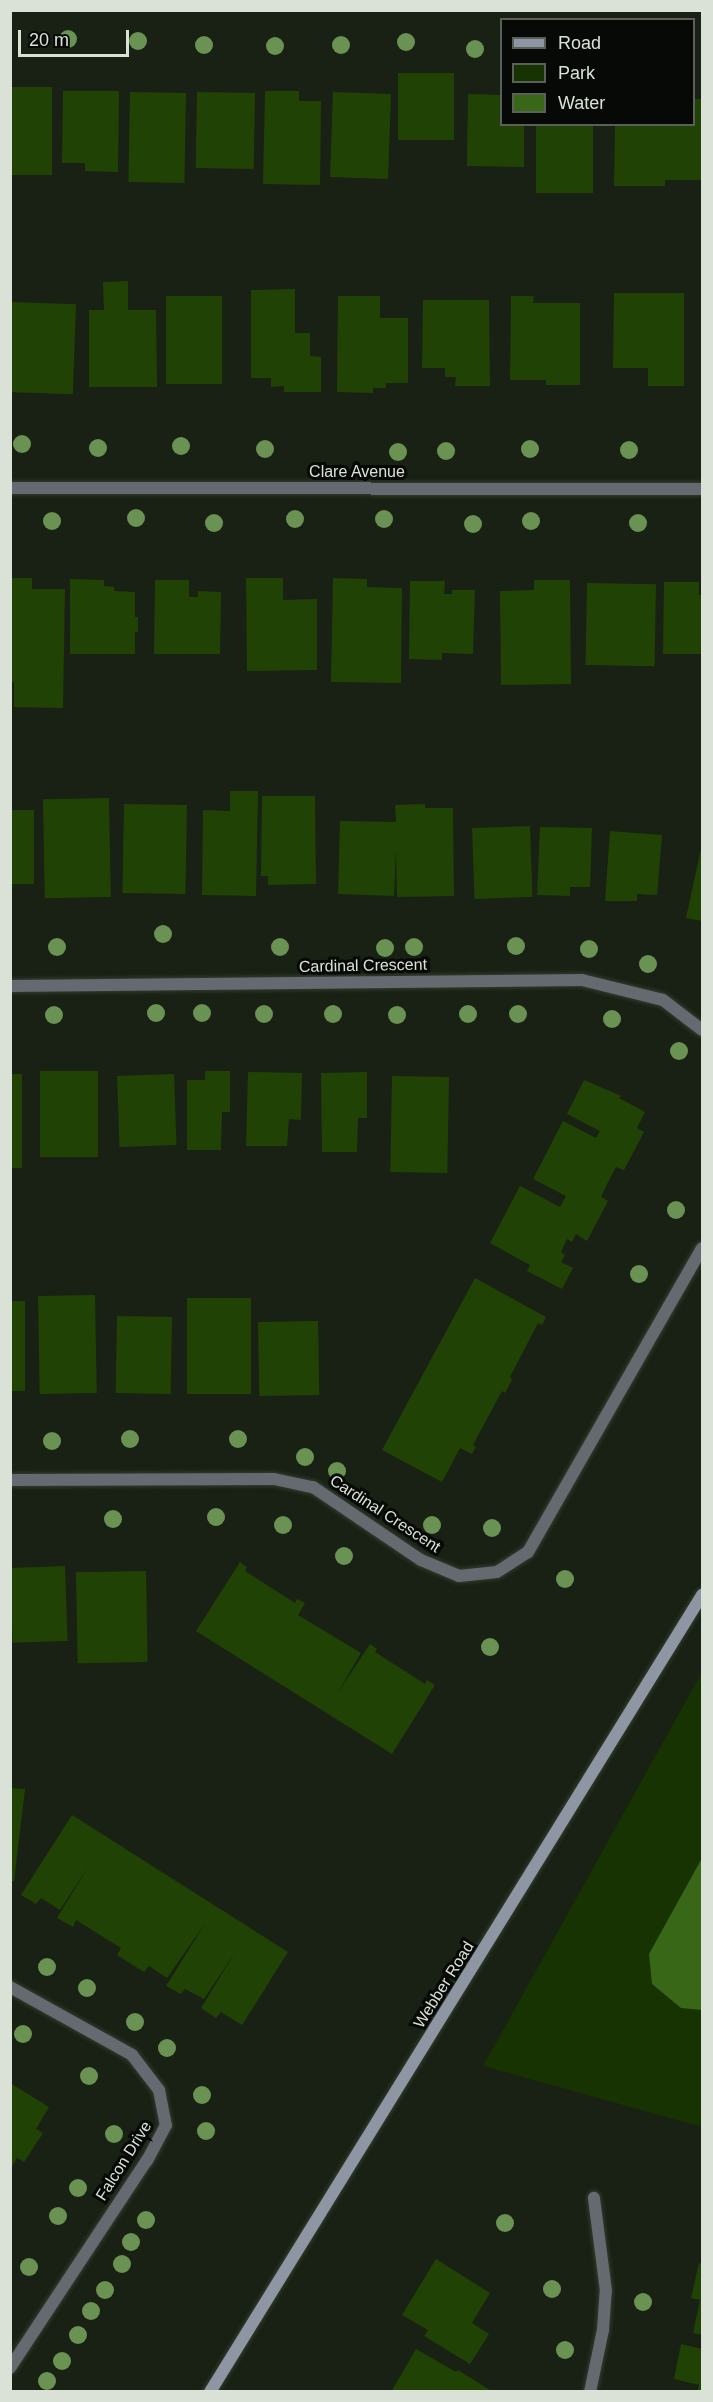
<!DOCTYPE html>
<html>
<head>
<meta charset="utf-8">
<style>
  body { margin:0 }
  #map { position:relative; width:713px; height:2402px; overflow:hidden; background:#182113; font-family:Helvetica,sans-serif }
  div>[style] { position:absolute }
  [style*='--x'] { left:calc(var(--x)*1px); top:calc(var(--y)*1px); width:calc(var(--w)*1px); rotate:calc(var(--a)*1deg) }
  .green>* { inset:0; background:#163301 }
  .water>* { inset:0; background:#386717 }
  .building>* { inset:0; background:#204305; transform-origin:0 0 }
  .roads { filter:drop-shadow(0 0 2px #333c2e) drop-shadow(0 0 2px #333c2e) }
  .street>* { height:12px; margin:-6px; padding:0 6px; transform-origin:6px; border-radius:6px; background:#656a71 }
  .secondary>* { height:12px; margin:-6px; padding:0 6px; transform-origin:6px; border-radius:6px; background:#8d96a2 }
  .trees>* { width:18px; height:18px; margin:-9px; border-radius:50%; background:#699253 }
  span { translate:-50% -50%; white-space:nowrap; text-align:center; line-height:1.15; -webkit-text-stroke:6px #060905; paint-order:stroke }
  .street-label { font-size:16px; color:#dae1d7 }
  .frame { position:absolute; inset:0; border:12px solid #dae1d7; pointer-events:none }
  .legend { position:absolute; left:500px; top:18px; width:195px; height:108px; box-sizing:border-box; background:#060905; border:2px solid #5b5f59; margin:0; padding:8px 10px; list-style:none; font-size:18px; color:#dae1d7 }
  .legend li { display:flex; align-items:center; gap:12px; height:30px }
  .legend b { width:30px; border:2px solid #5b5f59 }
  .scale { position:absolute; left:18px; top:30px; width:111px; height:27px; box-sizing:border-box; border:3px solid #dae1d7; border-top:0; padding-left:8px; font-size:18px; line-height:21px; white-space:nowrap; color:#dae1d7; -webkit-text-stroke:4px #060905; paint-order:stroke }
</style>
</head>
<body>
<div id="map">
  <div class="green">
    <div style="clip-path:polygon(702px 1672px,702px 2127px,483px 2066px)"></div>
  </div>
  <div class="water">
    <div style="clip-path:polygon(702px 1858px,702px 2010px,681px 2008px,652px 1984px,649px 1954px)"></div>
  </div>
  <div class="building">
    <div style="left:398px;top:73px;width:56px;height:67px"></div>
    <div style="left:10px;top:87px;width:42px;height:88px"></div>
    <div style="clip-path:polygon(63px 91px,119px 91px,118px 172px,85px 171px,85px 163px,62px 163px)"></div>
    <div style="clip-path:polygon(265px 91px,299px 91px,299px 101px,321px 101px,320px 185px,263px 184px)"></div>
    <div style="left:130px;top:92px;width:56px;height:90px;rotate:1deg"></div>
    <div style="left:197px;top:92px;width:58px;height:76px;rotate:1deg"></div>
    <div style="left:333px;top:92px;width:58px;height:85px;rotate:2deg"></div>
    <div style="clip-path:polygon(468px 94px,502px 95px,502px 124px,524px 124px,524px 167px,467px 166px)"></div>
    <div style="clip-path:polygon(694px 99px,702px 99px,702px 180px,665px 180px,665px 186px,614px 186px,615px 124px,694px 124px)"></div>
    <div style="left:536px;top:124px;width:57px;height:69px"></div>
    <div style="clip-path:polygon(128px 281px,128px 310px,156px 310px,157px 387px,89px 387px,89px 310px,104px 310px,103px 282px)"></div>
    <div style="clip-path:polygon(295px 289px,295px 333px,310px 333px,310px 356px,321px 357px,321px 392px,284px 392px,284px 386px,271px 387px,271px 378px,251px 378px,251px 290px)"></div>
    <div style="clip-path:polygon(614px 293px,684px 293px,684px 386px,648px 386px,648px 368px,613px 368px)"></div>
    <div style="left:166px;top:296px;width:56px;height:88px"></div>
    <div style="clip-path:polygon(338px 296px,380px 296px,380px 318px,408px 318px,408px 383px,386px 383px,386px 388px,373px 388px,373px 393px,337px 392px)"></div>
    <div style="clip-path:polygon(511px 296px,534px 296px,533px 303px,580px 303px,580px 385px,546px 385px,546px 380px,510px 380px)"></div>
    <div style="clip-path:polygon(423px 300px,489px 300px,490px 386px,455px 386px,456px 377px,445px 377px,445px 368px,422px 368px)"></div>
    <div style="left:10px;top:302px;width:66px;height:90px;rotate:2deg"></div>
    <div style="clip-path:polygon(10px 578px,32px 578px,32px 589px,65px 589px,63px 708px,14px 707px,14px 682px,10px 682px)"></div>
    <div style="clip-path:polygon(246px 578px,283px 578px,283px 600px,317px 599px,317px 670px,247px 671px)"></div>
    <div style="clip-path:polygon(333px 578px,367px 579px,367px 587px,402px 588px,401px 683px,331px 682px)"></div>
    <div style="clip-path:polygon(70px 579px,104px 580px,104px 586px,114px 587px,114px 591px,135px 592px,135px 617px,138px 617px,138px 632px,135px 632px,135px 654px,70px 654px)"></div>
    <div style="clip-path:polygon(155px 580px,189px 580px,189px 597px,198px 597px,198px 591px,221px 592px,220px 654px,154px 654px)"></div>
    <div style="clip-path:polygon(534px 580px,570px 580px,571px 684px,501px 685px,500px 591px,534px 590px)"></div>
    <div style="clip-path:polygon(410px 581px,445px 581px,444px 594px,452px 594px,452px 590px,475px 590px,473px 654px,442px 653px,442px 660px,409px 659px)"></div>
    <div style="clip-path:polygon(664px 582px,699px 582px,699px 595px,702px 595px,702px 654px,663px 654px)"></div>
    <div style="left:587px;top:583px;width:69px;height:82px;rotate:1deg"></div>
    <div style="clip-path:polygon(230px 791px,258px 791px,256px 896px,202px 895px,203px 810px,230px 811px)"></div>
    <div style="clip-path:polygon(262px 796px,315px 796px,316px 884px,268px 885px,268px 876px,261px 876px)"></div>
    <div style="left:109px;top:798px;width:99px;height:66px;rotate:89deg"></div>
    <div style="left:124px;top:804px;width:63px;height:89px;rotate:1deg"></div>
    <div style="clip-path:polygon(425px 804px,425px 808px,453px 808px,454px 896px,397px 897px,396px 849px,394px 896px,338px 894px,340px 821px,396px 822px,395px 805px)"></div>
    <div style="left:10px;top:810px;width:24px;height:74px"></div>
    <div style="left:530px;top:826px;width:71px;height:58px;rotate:88deg"></div>
    <div style="clip-path:polygon(540px 827px,592px 828px,590px 887px,570px 887px,570px 896px,537px 895px)"></div>
    <div style="clip-path:polygon(610px 831px,662px 835px,657px 895px,637px 894px,637px 901px,605px 901px)"></div>
    <div style="clip-path:polygon(702px 844px,702px 921px,686px 918px)"></div>
    <div style="left:40px;top:1071px;width:58px;height:86px"></div>
    <div style="clip-path:polygon(205px 1071px,230px 1071px,230px 1112px,222px 1112px,221px 1150px,187px 1150px,187px 1080px,205px 1080px)"></div>
    <div style="clip-path:polygon(248px 1072px,302px 1073px,301px 1120px,289px 1119px,287px 1146px,246px 1146px)"></div>
    <div style="clip-path:polygon(367px 1072px,367px 1118px,358px 1118px,357px 1152px,322px 1152px,321px 1073px)"></div>
    <div style="left:10px;top:1074px;width:12px;height:94px"></div>
    <div style="left:174px;top:1074px;width:71px;height:57px;rotate:88deg"></div>
    <div style="left:392px;top:1076px;width:57px;height:96px;rotate:1deg"></div>
    <div style="clip-path:polygon(584px 1080px,621px 1096px,619px 1098px,645px 1112px,637px 1128px,644px 1132px,624px 1170px,616px 1167px,608px 1182px,601px 1197px,608px 1201px,587px 1241px,576px 1234px,572px 1242px,567px 1239px,561px 1252px,565px 1255px,561px 1262px,573px 1268px,562px 1289px,527px 1271px,530px 1265px,490px 1243px,520px 1186px,560px 1207px,566px 1196px,533px 1179px,563px 1121px,596px 1138px,599px 1133px,600px 1131px,567px 1114px)"></div>
    <div style="clip-path:polygon(475px 1278px,546px 1317px,542px 1325px,538px 1323px,510px 1377px,512px 1379px,509px 1386px,505px 1393px,502px 1391px,473px 1445px,476px 1447px,472px 1454px,460px 1448px,442px 1482px,382px 1450px)"></div>
    <div style="left:95px;top:1295px;width:98px;height:57px;rotate:89deg"></div>
    <div style="left:187px;top:1298px;width:64px;height:96px"></div>
    <div style="left:10px;top:1301px;width:15px;height:90px"></div>
    <div style="left:117px;top:1316px;width:55px;height:77px;rotate:1deg"></div>
    <div style="left:318px;top:1321px;width:74px;height:60px;rotate:89deg"></div>
    <div style="clip-path:polygon(240px 1562px,247px 1567px,245px 1571px,295px 1603px,297px 1599px,305px 1603px,298px 1615px,361px 1653px,337px 1694px,370px 1644px,377px 1649px,375px 1652px,425px 1684px,427px 1680px,435px 1685px,392px 1754px,196px 1631px)"></div>
    <div style="left:65px;top:1566px;width:75px;height:55px;rotate:88deg"></div>
    <div style="left:146px;top:1571px;width:91px;height:70px;rotate:89deg"></div>
    <div style="clip-path:polygon(10px 1788px,25px 1789px,14px 1881px,10px 1881px)"></div>
    <div style="clip-path:polygon(72px 1815px,288px 1952px,242px 2025px,221px 2012px,216px 2018px,201px 2008px,236px 1951px,204px 1999px,185px 1989px,181px 1994px,166px 1986px,206px 1922px,167px 1978px,149px 1966px,144px 1972px,117px 1955px,121px 1948px,76px 1920px,73px 1927px,57px 1918px,90px 1864px,60px 1910px,41px 1898px,36px 1904px,21px 1895px)"></div>
    <div style="clip-path:polygon(10px 2083px,49px 2107px,36px 2129px,43px 2133px,24px 2162px,17px 2158px,10px 2169px)"></div>
    <div style="clip-path:polygon(436px 2259px,490px 2293px,472px 2323px,489px 2334px,470px 2364px,424px 2336px,428px 2330px,402px 2315px)"></div>
    <div style="clip-path:polygon(699px 2263px,702px 2264px,702px 2335px,693px 2333px,700px 2300px,691px 2298px)"></div>
    <div style="clip-path:polygon(681px 2344px,702px 2349px,702px 2392px,697px 2392px,699px 2385px,674px 2379px)"></div>
    <div style="clip-path:polygon(416px 2349px,456px 2372px,458px 2370px,493px 2392px,391px 2392px)"></div>
  </div>
  <div class="roads">
    <div class="street">
      <div style="--x:10;--y:488;--w:692;--a:0.08"></div>
      <div style="--x:10;--y:986;--w:572;--a:-0.6"></div>
      <div style="--x:582;--y:980;--w:83;--a:13.9"></div>
      <div style="--x:663;--y:1000;--w:49;--a:37.6"></div>
      <div style="--x:10;--y:1480;--w:264;--a:-0.2"></div>
      <div style="--x:274;--y:1479;--w:40;--a:12"></div>
      <div style="--x:313;--y:1487;--w:130;--a:34.1"></div>
      <div style="--x:421;--y:1560;--w:41;--a:22.8"></div>
      <div style="--x:459;--y:1576;--w:38;--a:-6"></div>
      <div style="--x:497;--y:1572;--w:37;--a:-33"></div>
      <div style="--x:528;--y:1552;--w:350;--a:-60.2"></div>
      <div style="--x:10;--y:1987;--w:140;--a:29.1"></div>
      <div style="--x:132;--y:2055;--w:44;--a:52.4"></div>
      <div style="--x:159;--y:2090;--w:36;--a:79"></div>
      <div style="--x:166;--y:2125;--w:40;--a:118"></div>
      <div style="--x:147;--y:2160;--w:249;--a:123.4"></div>
      <div style="--x:590;--y:2392;--w:63;--a:-78.2"></div>
      <div style="--x:603;--y:2330;--w:39;--a:-86"></div>
      <div style="--x:606;--y:2291;--w:94;--a:-97.4"></div>
    </div>
    <div class="secondary">
      <div style="--x:210;--y:2392;--w:937;--a:-58.31"></div>
    </div>
  </div>
  <div class="trees">
    <div style="left:68px;top:39px"></div>
    <div style="left:138px;top:41px"></div>
    <div style="left:406px;top:42px"></div>
    <div style="left:204px;top:45px"></div>
    <div style="left:341px;top:45px"></div>
    <div style="left:275px;top:46px"></div>
    <div style="left:475px;top:49px"></div>
    <div style="left:22px;top:444px"></div>
    <div style="left:181px;top:446px"></div>
    <div style="left:98px;top:448px"></div>
    <div style="left:265px;top:449px"></div>
    <div style="left:530px;top:449px"></div>
    <div style="left:629px;top:450px"></div>
    <div style="left:446px;top:451px"></div>
    <div style="left:398px;top:452px"></div>
    <div style="left:136px;top:518px"></div>
    <div style="left:295px;top:519px"></div>
    <div style="left:384px;top:519px"></div>
    <div style="left:52px;top:521px"></div>
    <div style="left:531px;top:521px"></div>
    <div style="left:214px;top:523px"></div>
    <div style="left:638px;top:523px"></div>
    <div style="left:473px;top:524px"></div>
    <div style="left:163px;top:934px"></div>
    <div style="left:516px;top:946px"></div>
    <div style="left:57px;top:947px"></div>
    <div style="left:280px;top:947px"></div>
    <div style="left:414px;top:947px"></div>
    <div style="left:385px;top:948px"></div>
    <div style="left:589px;top:949px"></div>
    <div style="left:648px;top:964px"></div>
    <div style="left:156px;top:1013px"></div>
    <div style="left:202px;top:1013px"></div>
    <div style="left:264px;top:1014px"></div>
    <div style="left:333px;top:1014px"></div>
    <div style="left:468px;top:1014px"></div>
    <div style="left:518px;top:1014px"></div>
    <div style="left:54px;top:1015px"></div>
    <div style="left:397px;top:1015px"></div>
    <div style="left:612px;top:1019px"></div>
    <div style="left:679px;top:1051px"></div>
    <div style="left:676px;top:1210px"></div>
    <div style="left:639px;top:1274px"></div>
    <div style="left:130px;top:1439px"></div>
    <div style="left:238px;top:1439px"></div>
    <div style="left:52px;top:1441px"></div>
    <div style="left:305px;top:1457px"></div>
    <div style="left:337px;top:1471px"></div>
    <div style="left:216px;top:1517px"></div>
    <div style="left:113px;top:1519px"></div>
    <div style="left:283px;top:1525px"></div>
    <div style="left:432px;top:1525px"></div>
    <div style="left:492px;top:1528px"></div>
    <div style="left:344px;top:1556px"></div>
    <div style="left:565px;top:1579px"></div>
    <div style="left:490px;top:1647px"></div>
    <div style="left:47px;top:1967px"></div>
    <div style="left:87px;top:1988px"></div>
    <div style="left:135px;top:2022px"></div>
    <div style="left:23px;top:2034px"></div>
    <div style="left:167px;top:2048px"></div>
    <div style="left:89px;top:2076px"></div>
    <div style="left:202px;top:2095px"></div>
    <div style="left:206px;top:2131px"></div>
    <div style="left:114px;top:2134px"></div>
    <div style="left:78px;top:2188px"></div>
    <div style="left:58px;top:2216px"></div>
    <div style="left:146px;top:2220px"></div>
    <div style="left:505px;top:2223px"></div>
    <div style="left:131px;top:2242px"></div>
    <div style="left:122px;top:2264px"></div>
    <div style="left:29px;top:2267px"></div>
    <div style="left:552px;top:2289px"></div>
    <div style="left:105px;top:2290px"></div>
    <div style="left:643px;top:2302px"></div>
    <div style="left:91px;top:2311px"></div>
    <div style="left:78px;top:2335px"></div>
    <div style="left:565px;top:2350px"></div>
    <div style="left:62px;top:2361px"></div>
    <div style="left:47px;top:2381px"></div>
  </div>
  <div class="street-label">
    <span style="left:357px;top:472px">Clare Avenue</span>
    <span style="left:363px;top:966px;rotate:-1deg">Cardinal Crescent</span>
    <span style="left:385px;top:1514px;rotate:33deg">Cardinal Crescent</span>
    <span style="left:444px;top:1985px;rotate:-58deg">Webber Road</span>
    <span style="left:124px;top:2161px;rotate:-58deg">Falcon Drive</span>
  </div>
  <div class="frame"></div>
  <ul class="legend">
  <li><b style="height:8px;background:#8d96a2"></b>Road</li>
  <li><b style="height:16px;background:#163301"></b>Park</li>
  <li><b style="height:16px;background:#386717"></b>Water</li>
  </ul>
  <div class="scale">20 m</div>
</div>
</body>
</html>
